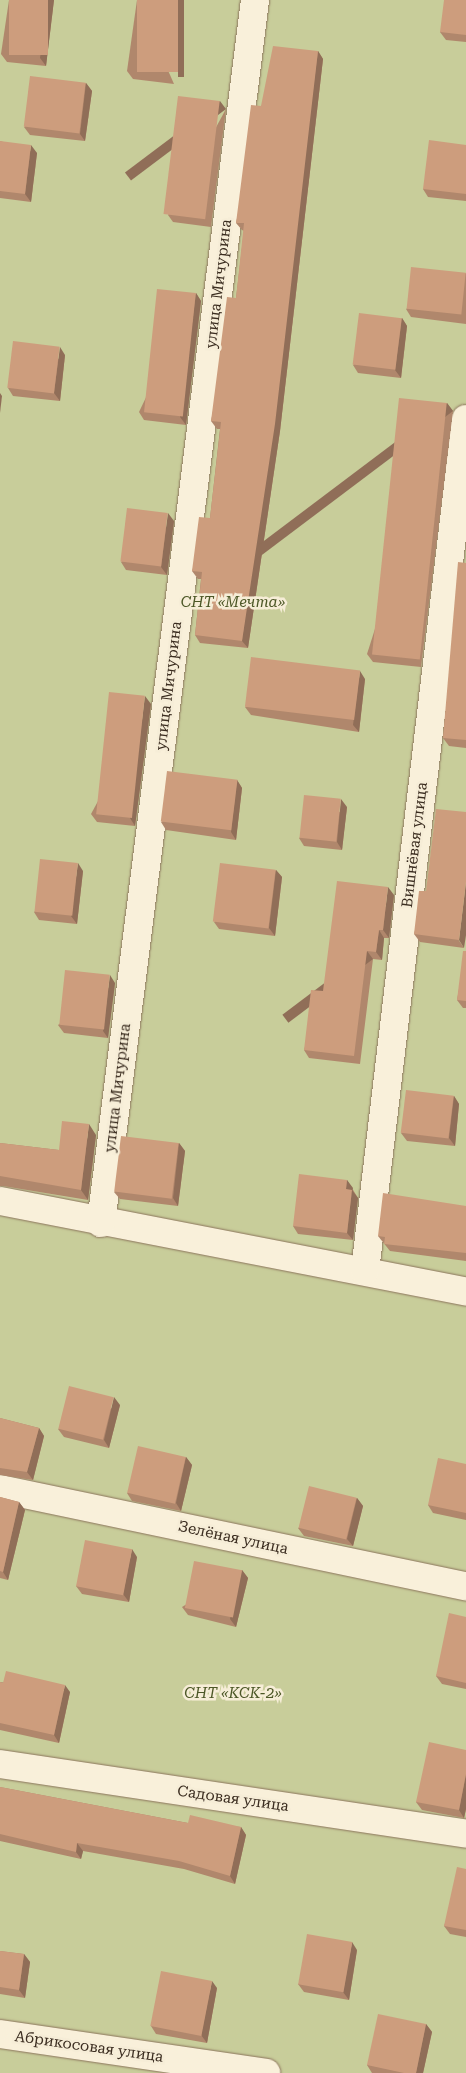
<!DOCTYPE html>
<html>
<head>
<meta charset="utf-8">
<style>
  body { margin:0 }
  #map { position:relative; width:466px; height:2073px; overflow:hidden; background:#efe2c7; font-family:"Roboto Serif",serif }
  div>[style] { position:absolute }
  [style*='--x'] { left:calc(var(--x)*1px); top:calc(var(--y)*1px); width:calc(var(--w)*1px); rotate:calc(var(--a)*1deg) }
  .green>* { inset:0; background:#c8cd9a; transform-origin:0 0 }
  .roads { filter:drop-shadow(0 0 1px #8b745c) drop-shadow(0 0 1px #8b745c) }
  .street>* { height:28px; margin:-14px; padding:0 14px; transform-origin:14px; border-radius:14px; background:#f9f0da }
  .wall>* { inset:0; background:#b0876c }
  .shaded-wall>* { inset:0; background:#906e58; transform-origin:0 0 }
  .building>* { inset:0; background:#cd9d7d; transform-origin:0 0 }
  span { translate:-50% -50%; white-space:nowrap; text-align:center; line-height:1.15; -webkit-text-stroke:5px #f6edd7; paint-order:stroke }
  .street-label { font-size:15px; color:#3b2d20 }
  .park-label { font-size:15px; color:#4c5726; font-style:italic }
</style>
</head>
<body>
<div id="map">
  <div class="green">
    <div style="left:0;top:0;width:466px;height:2073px"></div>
  </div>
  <div class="roads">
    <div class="street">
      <div style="--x:0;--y:1201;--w:475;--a:11"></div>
      <div style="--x:101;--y:1223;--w:1233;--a:-82.82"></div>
      <div style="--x:365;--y:1271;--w:858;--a:-83.24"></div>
      <div style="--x:0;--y:1489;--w:476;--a:11.8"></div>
      <div style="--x:0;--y:1764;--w:471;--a:8.5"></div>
      <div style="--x:0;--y:2034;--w:269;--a:8.3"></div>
    </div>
  </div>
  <div class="wall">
    <div style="clip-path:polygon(9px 0,54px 0,46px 66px,7px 62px,1px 54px)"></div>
    <div style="clip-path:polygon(137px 0,174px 84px,133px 79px,127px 71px)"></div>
    <div style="clip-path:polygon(466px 0,466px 42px,446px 40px,440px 32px)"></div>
    <div style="clip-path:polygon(318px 51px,323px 59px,280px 431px,248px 648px,200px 643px,195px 635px,201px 579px,198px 579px,192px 571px,210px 518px,220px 429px,217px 429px,211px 421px,236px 298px,244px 231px,242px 230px,236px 223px,261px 106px)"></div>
    <div style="clip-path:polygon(86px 83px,92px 91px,85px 141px,30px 135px,24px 127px)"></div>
    <div style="clip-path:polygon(226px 109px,211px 227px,173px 222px,168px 215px)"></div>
    <div style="clip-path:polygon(0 141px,37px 153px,31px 202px,0 198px)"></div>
    <div style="clip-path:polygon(466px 145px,466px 201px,428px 197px,423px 189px)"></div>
    <div style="clip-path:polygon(466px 273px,466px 324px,411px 317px,406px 309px)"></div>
    <div style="clip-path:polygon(196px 293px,201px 301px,186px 425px,144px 420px,139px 412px)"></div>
    <div style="clip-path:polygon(402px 318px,407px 326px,401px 378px,358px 373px,353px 365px)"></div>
    <div style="clip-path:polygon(65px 355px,60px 401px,13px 396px,8px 388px)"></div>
    <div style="clip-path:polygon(447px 403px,453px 411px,421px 667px,373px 662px,367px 654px)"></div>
    <div style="clip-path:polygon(174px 521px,167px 575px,126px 570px,121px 562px)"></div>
    <div style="clip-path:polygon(466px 563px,466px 748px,449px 746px,443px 738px)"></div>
    <div style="clip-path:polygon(365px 679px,359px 732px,251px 715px,245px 707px)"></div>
    <div style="clip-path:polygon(151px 704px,135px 826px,97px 822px,91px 814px)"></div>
    <div style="clip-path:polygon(237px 780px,242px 788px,236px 840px,166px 830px,161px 822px)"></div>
    <div style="clip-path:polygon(347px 807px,342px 850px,304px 846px,299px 838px)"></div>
    <div style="clip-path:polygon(276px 870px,282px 877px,275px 936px,219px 929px,214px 922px)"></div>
    <div style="clip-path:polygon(83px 871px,77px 924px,39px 920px,34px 912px)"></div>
    <div style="clip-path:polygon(426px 891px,464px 948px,420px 942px,414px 934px)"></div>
    <div style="clip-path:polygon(394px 895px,389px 938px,384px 938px,382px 960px,373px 959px,360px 1064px,309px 1058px,304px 1050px,323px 991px)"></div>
    <div style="clip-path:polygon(466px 951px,466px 1008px,463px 1008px,457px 1000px)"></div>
    <div style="clip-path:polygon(115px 983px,108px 1038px,64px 1033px,58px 1025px)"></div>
    <div style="clip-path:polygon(454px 1096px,459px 1104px,455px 1146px,407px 1141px,401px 1133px)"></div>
    <div style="clip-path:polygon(96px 1135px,88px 1200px,3px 1186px,0 1186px,0 1143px,59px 1150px)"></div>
    <div style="clip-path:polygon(179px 1143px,185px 1151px,178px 1206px,120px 1199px,114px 1192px)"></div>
    <div style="clip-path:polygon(347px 1180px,358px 1198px,353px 1240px,298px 1234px,293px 1226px)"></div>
    <div style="clip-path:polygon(466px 1206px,466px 1261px,390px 1251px,378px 1236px)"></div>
    <div style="clip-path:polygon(120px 1405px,109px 1448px,64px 1437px,58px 1429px)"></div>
    <div style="clip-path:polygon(0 1418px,39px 1428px,44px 1436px,33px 1480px,0 1475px)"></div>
    <div style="clip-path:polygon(186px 1457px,192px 1465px,181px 1511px,132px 1501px,127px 1493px)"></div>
    <div style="clip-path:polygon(466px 1464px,466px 1520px,433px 1513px,428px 1505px)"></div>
    <div style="clip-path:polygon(0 1497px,19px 1502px,25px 1510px,8px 1580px,0 1578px)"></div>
    <div style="clip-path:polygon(357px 1498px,363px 1506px,353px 1546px,304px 1536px,298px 1528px)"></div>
    <div style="clip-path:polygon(137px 1557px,129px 1602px,82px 1594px,76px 1586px)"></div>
    <div style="clip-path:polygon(242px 1570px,248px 1578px,236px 1627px,188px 1615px,182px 1607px)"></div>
    <div style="clip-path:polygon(466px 1617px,466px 1689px,442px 1684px,436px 1676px)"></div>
    <div style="clip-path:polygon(0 1682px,70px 1692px,59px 1743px,0 1730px)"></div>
    <div style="clip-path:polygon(466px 1750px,466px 1809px,464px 1818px,422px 1810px,416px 1802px)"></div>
    <div style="clip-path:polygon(0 1787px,188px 1823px,241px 1827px,246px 1835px,235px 1884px,184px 1869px,83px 1851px,81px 1859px,0 1841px)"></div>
    <div style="clip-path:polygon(466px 1869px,466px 1937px,450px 1934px,444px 1926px)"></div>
    <div style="clip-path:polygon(357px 1950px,349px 2000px,304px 1992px,298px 1984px)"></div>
    <div style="clip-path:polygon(0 1951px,24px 1954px,30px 1962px,25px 1998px,0 1994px)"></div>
    <div style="clip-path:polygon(217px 1988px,207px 2043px,156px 2034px,151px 2026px)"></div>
    <div style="clip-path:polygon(426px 2024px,432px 2032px,423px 2073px,372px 2073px,367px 2065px)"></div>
  </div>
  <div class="shaded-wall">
    <div style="clip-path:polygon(48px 0,54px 0,46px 66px,40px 58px)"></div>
    <div style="left:178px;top:0;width:6px;height:77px"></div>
    <div style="clip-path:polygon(318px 51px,323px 59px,280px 431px,248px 648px,242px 641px)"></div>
    <div style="clip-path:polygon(86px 83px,92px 91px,85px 141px,80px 134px)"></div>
    <div style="left:220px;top:101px;width:10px;height:119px;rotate:53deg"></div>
    <div style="clip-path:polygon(31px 145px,37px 153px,31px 202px,25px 194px)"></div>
    <div style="clip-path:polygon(196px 293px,201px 301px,186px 425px,180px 417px)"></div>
    <div style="clip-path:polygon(402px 318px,407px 326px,401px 378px,395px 370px)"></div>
    <div style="clip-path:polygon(60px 347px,65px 355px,60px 401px,54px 393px)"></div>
    <div style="clip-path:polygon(0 393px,2px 396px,0 413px)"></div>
    <div style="left:447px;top:403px;width:10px;height:258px;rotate:53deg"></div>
    <div style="clip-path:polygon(168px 513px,174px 521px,167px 575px,161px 567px)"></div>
    <div style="clip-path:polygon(360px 671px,365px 679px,359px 732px,353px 725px)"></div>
    <div style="clip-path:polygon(145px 696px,151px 704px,135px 826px,130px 818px)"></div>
    <div style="clip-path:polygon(237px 780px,242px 788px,236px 840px,231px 832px)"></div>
    <div style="clip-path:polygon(341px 799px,347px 807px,342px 850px,337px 842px)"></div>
    <div style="clip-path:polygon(78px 863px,83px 871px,77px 924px,71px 916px)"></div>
    <div style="clip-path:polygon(276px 870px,282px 877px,275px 936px,269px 928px)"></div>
    <div style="clip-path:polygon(466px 882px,466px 935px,464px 948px,459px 940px)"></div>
    <div style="clip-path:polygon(388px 887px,394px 895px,389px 938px,383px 930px)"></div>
    <div style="clip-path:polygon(379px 930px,384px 938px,382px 960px,376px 952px)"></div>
    <div style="left:367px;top:951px;width:10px;height:106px;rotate:53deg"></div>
    <div style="clip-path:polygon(110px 975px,115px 983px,108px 1038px,103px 1031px)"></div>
    <div style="clip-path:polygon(454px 1096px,459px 1104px,455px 1146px,449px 1138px)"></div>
    <div style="clip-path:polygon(89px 1124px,96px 1135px,88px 1200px,81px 1190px)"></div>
    <div style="clip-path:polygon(179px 1143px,185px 1151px,178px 1206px,173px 1198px)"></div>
    <div style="clip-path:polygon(347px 1180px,353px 1188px,351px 1197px,346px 1189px)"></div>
    <div style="clip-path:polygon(352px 1190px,358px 1198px,353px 1240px,347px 1233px)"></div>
    <div style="clip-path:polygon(114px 1397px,120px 1405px,109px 1448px,104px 1440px)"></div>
    <div style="clip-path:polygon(39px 1428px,44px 1436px,33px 1480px,27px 1472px)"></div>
    <div style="clip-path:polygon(186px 1457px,192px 1465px,181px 1511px,176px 1503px)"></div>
    <div style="clip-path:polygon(357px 1498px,363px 1506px,353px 1546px,347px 1539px)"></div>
    <div style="clip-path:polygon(19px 1502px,25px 1510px,8px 1580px,3px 1572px)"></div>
    <div style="clip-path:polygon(132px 1549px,137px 1557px,129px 1602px,123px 1594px)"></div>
    <div style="clip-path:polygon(242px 1570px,248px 1578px,236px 1627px,230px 1619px)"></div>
    <div style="clip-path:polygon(65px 1685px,70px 1692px,59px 1743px,54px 1735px)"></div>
    <div style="clip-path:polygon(466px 1774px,466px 1809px,464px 1818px,459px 1810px)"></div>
    <div style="clip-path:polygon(241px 1827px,246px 1835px,235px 1884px,230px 1876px)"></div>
    <div style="clip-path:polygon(77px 1843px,83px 1851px,81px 1859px,76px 1852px)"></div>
    <div style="clip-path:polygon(352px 1942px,357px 1950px,349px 2000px,343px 1992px)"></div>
    <div style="clip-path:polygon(24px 1954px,30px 1962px,25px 1998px,19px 1990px)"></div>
    <div style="clip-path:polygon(212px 1981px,217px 1988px,207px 2043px,201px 2035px)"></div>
    <div style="clip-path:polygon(426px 2024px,432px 2032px,423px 2073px,416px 2073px)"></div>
  </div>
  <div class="building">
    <div style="left:9px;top:0;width:39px;height:55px"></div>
    <div style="left:137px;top:0;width:41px;height:72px"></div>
    <div style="clip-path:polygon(444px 0,466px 0,466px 35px,440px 32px)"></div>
    <div style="clip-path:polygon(273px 46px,318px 51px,275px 424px,242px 641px,195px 635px,202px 572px,192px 571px,199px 517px,210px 518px,221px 422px,211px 421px,227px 297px,236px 298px,244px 223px,236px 223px,251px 105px,261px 106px)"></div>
    <div style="left:30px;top:76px;width:56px;height:51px;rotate:7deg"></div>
    <div style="left:178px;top:96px;width:42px;height:119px;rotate:7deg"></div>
    <div style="clip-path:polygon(429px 140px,466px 145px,466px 194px,423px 189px)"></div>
    <div style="clip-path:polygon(0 141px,31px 145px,25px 194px,0 191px)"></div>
    <div style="left:411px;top:267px;width:55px;height:42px;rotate:6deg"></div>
    <div style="left:157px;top:289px;width:39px;height:124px;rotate:6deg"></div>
    <div style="left:359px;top:313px;width:43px;height:52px;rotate:7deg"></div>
    <div style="left:13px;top:341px;width:47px;height:47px;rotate:7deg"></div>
    <div style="left:399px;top:398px;width:48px;height:258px;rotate:6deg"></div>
    <div style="left:127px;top:508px;width:41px;height:54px;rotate:7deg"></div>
    <div style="clip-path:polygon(458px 562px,466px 563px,466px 740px,443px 738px)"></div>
    <div style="left:251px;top:657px;width:110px;height:50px;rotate:7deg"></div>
    <div style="left:109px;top:692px;width:36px;height:123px;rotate:6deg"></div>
    <div style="left:167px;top:771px;width:71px;height:51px;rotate:7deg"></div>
    <div style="left:304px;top:795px;width:37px;height:43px;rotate:6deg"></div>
    <div style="clip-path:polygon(436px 809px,466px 812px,466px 882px,459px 940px,414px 934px,419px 891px,426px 891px)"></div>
    <div style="left:40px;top:859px;width:38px;height:53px;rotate:6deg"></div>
    <div style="left:220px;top:863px;width:56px;height:59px;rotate:7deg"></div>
    <div style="clip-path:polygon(337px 881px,388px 887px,383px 930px,379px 930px,376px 952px,367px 951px,354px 1056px,304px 1050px,311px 990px,323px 991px)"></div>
    <div style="clip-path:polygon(463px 951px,466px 951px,466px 1001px,457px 1000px)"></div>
    <div style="left:65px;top:970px;width:45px;height:55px;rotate:6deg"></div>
    <div style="left:406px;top:1090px;width:48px;height:43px;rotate:7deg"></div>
    <div style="clip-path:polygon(62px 1121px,89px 1124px,81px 1190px,0 1176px,0 1143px,59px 1150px)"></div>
    <div style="left:121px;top:1136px;width:58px;height:56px;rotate:7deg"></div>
    <div style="clip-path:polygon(299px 1174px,347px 1180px,346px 1189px,352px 1190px,347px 1233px,293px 1226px)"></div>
    <div style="clip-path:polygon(383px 1193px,466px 1206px,466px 1253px,384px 1244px,385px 1237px,378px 1236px)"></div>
    <div style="left:69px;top:1386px;width:46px;height:44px;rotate:14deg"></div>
    <div style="clip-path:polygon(0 1418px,39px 1428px,27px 1472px,0 1468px)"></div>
    <div style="left:138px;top:1446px;width:49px;height:48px;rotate:13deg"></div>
    <div style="clip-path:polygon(438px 1458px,466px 1464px,466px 1513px,428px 1505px)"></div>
    <div style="left:309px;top:1486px;width:49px;height:43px;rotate:14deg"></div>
    <div style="clip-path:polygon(0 1497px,19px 1502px,3px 1572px,0 1571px)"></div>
    <div style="left:85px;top:1540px;width:48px;height:47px;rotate:11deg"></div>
    <div style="left:194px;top:1561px;width:49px;height:48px;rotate:11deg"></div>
    <div style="clip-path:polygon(449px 1613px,466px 1617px,466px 1683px,436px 1676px)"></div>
    <div style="clip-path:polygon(6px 1671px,65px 1685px,54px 1735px,0 1723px,0 1682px,3px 1683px)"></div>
    <div style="clip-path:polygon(429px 1742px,466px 1750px,466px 1774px,459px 1810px,416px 1802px)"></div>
    <div style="clip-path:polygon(0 1787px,188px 1823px,190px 1815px,241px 1827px,230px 1876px,179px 1861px,77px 1843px,76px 1852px,0 1834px)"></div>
    <div style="clip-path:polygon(457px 1867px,466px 1869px,466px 1930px,444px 1926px)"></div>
    <div style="left:307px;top:1934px;width:46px;height:51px;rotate:10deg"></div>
    <div style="clip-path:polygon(0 1951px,24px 1954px,19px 1990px,0 1987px)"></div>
    <div style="left:161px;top:1971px;width:52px;height:56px;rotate:11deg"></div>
    <div style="clip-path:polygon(378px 2014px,426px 2024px,416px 2073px,404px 2073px,367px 2065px)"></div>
  </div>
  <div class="street-label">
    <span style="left:219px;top:284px;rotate:-83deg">улица Мичурина</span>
    <span style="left:169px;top:686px;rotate:-83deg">улица Мичурина</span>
    <span style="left:415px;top:845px;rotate:-83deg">Вишнёвая улица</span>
    <span style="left:118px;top:1088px;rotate:-83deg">улица Мичурина</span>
    <span style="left:233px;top:1538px;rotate:12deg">Зелёная улица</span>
    <span style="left:233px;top:1799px;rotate:8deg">Садовая улица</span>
    <span style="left:89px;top:2047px;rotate:8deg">Абрикосовая улица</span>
  </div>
  <div class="park-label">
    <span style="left:233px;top:603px">СНТ «Мечта»</span>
    <span style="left:233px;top:1694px">СНТ «КСК-2»</span>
  </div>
</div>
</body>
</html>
